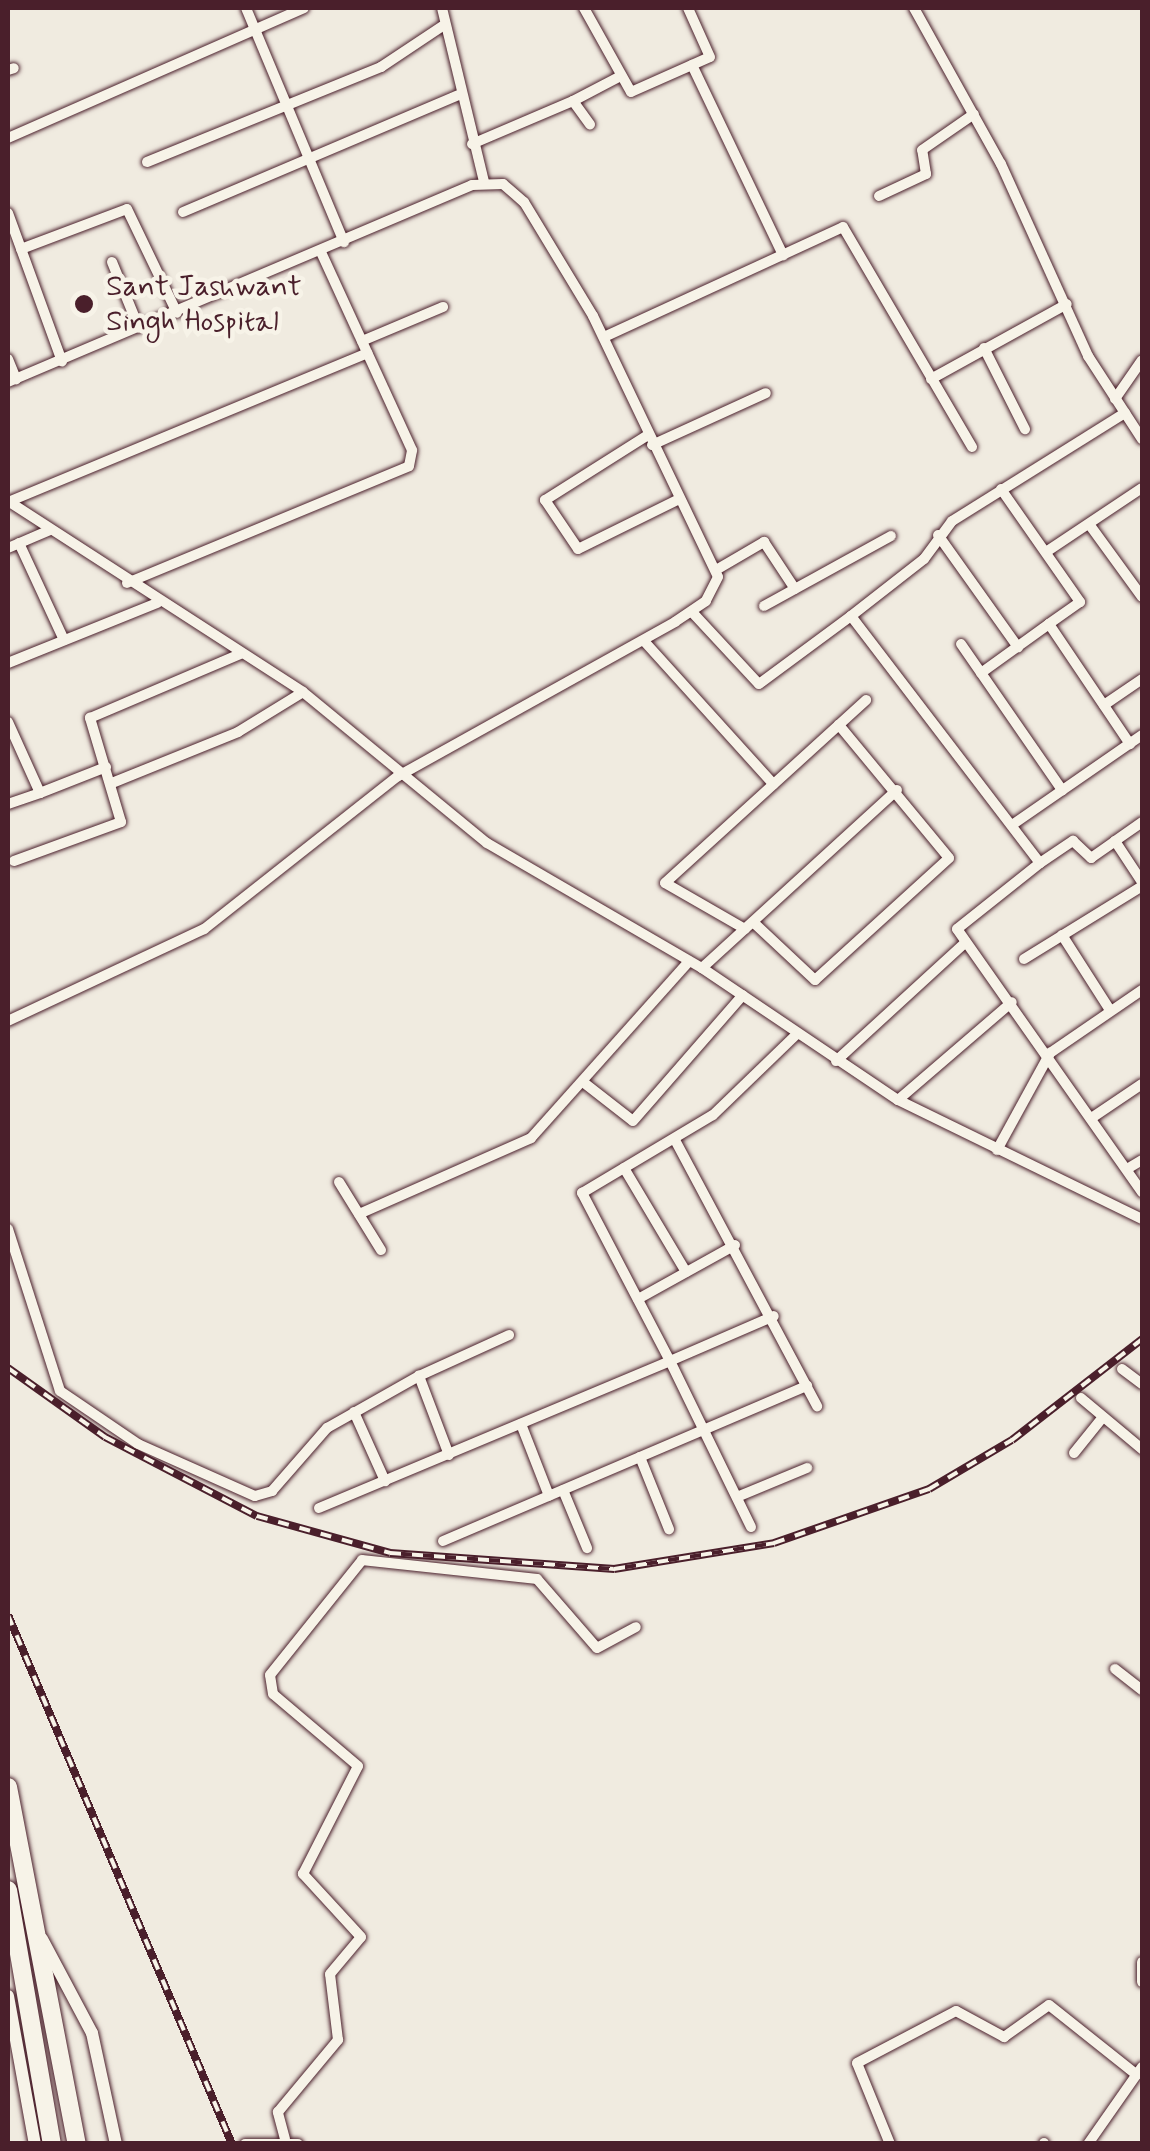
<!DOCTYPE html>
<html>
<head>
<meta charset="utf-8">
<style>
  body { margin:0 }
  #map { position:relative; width:1150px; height:2151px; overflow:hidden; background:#f0ebe0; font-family:Mynerve,sans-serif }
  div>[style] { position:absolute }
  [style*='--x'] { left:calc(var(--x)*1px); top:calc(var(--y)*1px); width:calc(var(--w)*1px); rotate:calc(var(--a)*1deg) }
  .roads { filter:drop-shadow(0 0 2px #4a1f2b) drop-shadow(0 0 2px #4a1f2b) }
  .minor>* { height:10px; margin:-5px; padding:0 5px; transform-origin:5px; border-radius:5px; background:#f7f3e8 }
  .tertiary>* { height:12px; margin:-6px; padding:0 6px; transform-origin:6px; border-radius:6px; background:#f7f3e8 }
  .trunk>* { height:18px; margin:-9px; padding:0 9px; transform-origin:9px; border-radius:9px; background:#f7f3e8 }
  .rail>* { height:8px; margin-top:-4px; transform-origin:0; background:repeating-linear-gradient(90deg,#f7f3e8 0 11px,#4a1f2b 0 22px); box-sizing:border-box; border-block:2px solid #4a1f2b }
  .dots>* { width:28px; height:28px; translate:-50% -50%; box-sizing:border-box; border:5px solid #f7f3e8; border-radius:50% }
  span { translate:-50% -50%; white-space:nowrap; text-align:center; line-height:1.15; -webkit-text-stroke:9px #f7f3e8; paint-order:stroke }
  .poi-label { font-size:30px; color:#4a1f2b }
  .left { translate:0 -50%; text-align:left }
  .frame { position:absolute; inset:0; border:10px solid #4a1f2b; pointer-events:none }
</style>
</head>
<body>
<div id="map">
  <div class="roads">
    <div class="minor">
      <div style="--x:246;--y:8;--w:254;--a:67.3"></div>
      <div style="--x:442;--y:8;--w:179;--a:76.4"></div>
      <div style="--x:584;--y:8;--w:96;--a:60.8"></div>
      <div style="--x:631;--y:92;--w:86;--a:-23.9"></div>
      <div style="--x:710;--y:57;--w:54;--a:-114.2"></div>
      <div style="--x:914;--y:8;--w:179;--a:60.9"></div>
      <div style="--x:1001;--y:164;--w:211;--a:65.6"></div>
      <div style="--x:1088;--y:356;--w:99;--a:57"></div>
      <div style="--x:692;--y:65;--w:211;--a:64.4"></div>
      <div style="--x:8;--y:70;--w:6;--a:-18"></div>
      <div style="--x:573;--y:101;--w:52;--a:-27.6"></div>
      <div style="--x:8;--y:138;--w:323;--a:-23.7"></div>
      <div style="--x:472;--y:144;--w:110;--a:-23.1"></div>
      <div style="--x:573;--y:101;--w:29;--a:54"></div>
      <div style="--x:147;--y:162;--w:253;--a:-22.1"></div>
      <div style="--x:381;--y:67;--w:76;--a:-33.7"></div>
      <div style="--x:879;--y:196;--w:52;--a:-25.1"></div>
      <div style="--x:926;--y:174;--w:24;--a:-99"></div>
      <div style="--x:922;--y:150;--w:63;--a:-34.7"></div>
      <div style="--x:183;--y:212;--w:299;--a:-23"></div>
      <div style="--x:8;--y:213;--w:158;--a:70"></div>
      <div style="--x:21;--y:249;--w:113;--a:-20.7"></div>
      <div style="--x:127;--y:209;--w:115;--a:64.3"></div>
      <div style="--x:112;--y:262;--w:71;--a:67.8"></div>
      <div style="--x:604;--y:337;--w:263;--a:-24.7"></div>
      <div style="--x:843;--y:227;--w:255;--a:59.6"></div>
      <div style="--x:362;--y:341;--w:88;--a:-22.8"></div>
      <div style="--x:984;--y:348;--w:91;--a:63.2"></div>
      <div style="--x:8;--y:359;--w:22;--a:68"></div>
      <div style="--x:931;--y:379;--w:155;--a:-28.9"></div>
      <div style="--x:8;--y:382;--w:504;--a:-23"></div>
      <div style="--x:472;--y:185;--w:31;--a:-2"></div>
      <div style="--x:503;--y:184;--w:28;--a:41"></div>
      <div style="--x:524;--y:202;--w:133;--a:58.8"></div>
      <div style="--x:593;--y:316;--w:289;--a:64.4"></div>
      <div style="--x:718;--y:577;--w:27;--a:117"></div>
      <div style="--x:706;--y:601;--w:37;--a:146"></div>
      <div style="--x:675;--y:622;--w:317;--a:150.9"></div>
      <div style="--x:398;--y:776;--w:247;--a:141.7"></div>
      <div style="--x:204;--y:929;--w:217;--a:154.9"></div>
      <div style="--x:1115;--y:399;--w:47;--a:-55.3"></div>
      <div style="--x:648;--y:435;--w:122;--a:147.7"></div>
      <div style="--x:545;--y:500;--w:59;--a:56"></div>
      <div style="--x:578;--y:549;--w:113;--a:-26.3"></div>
      <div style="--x:652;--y:445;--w:125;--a:-24.5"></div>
      <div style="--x:1001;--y:489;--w:138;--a:55"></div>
      <div style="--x:1080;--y:602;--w:38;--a:145"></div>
      <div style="--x:8;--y:501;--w:351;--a:32.9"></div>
      <div style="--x:303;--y:692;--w:238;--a:39.4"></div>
      <div style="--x:487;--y:843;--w:249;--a:30.2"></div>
      <div style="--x:702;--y:968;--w:236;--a:34"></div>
      <div style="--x:898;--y:1100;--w:271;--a:26"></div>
      <div style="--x:8;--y:502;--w:389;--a:-22.5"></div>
      <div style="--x:1089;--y:524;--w:90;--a:54"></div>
      <div style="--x:938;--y:535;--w:138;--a:54.5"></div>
      <div style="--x:19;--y:543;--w:107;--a:65.1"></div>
      <div style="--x:8;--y:548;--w:46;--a:-23.2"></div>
      <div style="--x:1046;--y:552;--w:115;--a:-33.7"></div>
      <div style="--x:716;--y:570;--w:56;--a:-30.3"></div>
      <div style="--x:764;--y:542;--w:56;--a:56.6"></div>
      <div style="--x:127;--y:583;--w:305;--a:-22.5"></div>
      <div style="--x:409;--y:466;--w:16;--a:-79"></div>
      <div style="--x:412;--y:450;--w:218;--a:-114.7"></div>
      <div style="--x:764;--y:606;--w:145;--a:-28.9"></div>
      <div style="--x:692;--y:612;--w:98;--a:47.1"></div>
      <div style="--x:759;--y:684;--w:114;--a:-36.5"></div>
      <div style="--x:851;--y:616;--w:311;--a:52.6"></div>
      <div style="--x:1040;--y:863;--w:40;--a:-34"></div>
      <div style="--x:1073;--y:841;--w:25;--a:43"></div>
      <div style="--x:1091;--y:858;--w:29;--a:-35"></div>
      <div style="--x:1115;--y:841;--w:49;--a:56.6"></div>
      <div style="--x:851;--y:616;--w:93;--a:-38"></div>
      <div style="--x:924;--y:559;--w:47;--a:-53.6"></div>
      <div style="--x:952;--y:521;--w:204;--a:-32"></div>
      <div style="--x:644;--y:641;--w:193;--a:47.9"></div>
      <div style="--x:961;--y:644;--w:178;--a:55.3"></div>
      <div style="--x:8;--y:663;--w:161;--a:-21.9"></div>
      <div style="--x:981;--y:673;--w:84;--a:-35.8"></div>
      <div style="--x:1049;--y:624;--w:145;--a:56"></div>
      <div style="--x:1104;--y:705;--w:46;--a:-34.4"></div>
      <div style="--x:8;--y:722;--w:78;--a:65.7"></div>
      <div style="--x:40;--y:793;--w:71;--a:-21.5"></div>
      <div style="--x:112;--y:783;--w:136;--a:-22"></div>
      <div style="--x:238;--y:732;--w:76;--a:-31.6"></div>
      <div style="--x:8;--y:804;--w:34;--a:-19"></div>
      <div style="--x:1012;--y:825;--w:158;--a:-34.7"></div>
      <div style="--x:1115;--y:841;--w:33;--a:-35"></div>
      <div style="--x:14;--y:861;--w:114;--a:-20"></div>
      <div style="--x:121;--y:822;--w:109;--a:-106.6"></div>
      <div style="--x:90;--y:718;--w:163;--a:-23.1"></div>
      <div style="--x:1040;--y:863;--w:106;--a:141.5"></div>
      <div style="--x:957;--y:929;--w:322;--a:54.9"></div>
      <div style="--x:753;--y:922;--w:85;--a:43.1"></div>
      <div style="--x:815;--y:980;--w:181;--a:-42.3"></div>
      <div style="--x:949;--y:858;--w:173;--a:-129.6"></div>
      <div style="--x:745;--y:929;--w:92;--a:-150.1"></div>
      <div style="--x:665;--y:883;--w:272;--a:-42.3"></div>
      <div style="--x:1062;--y:935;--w:89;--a:57.4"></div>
      <div style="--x:1024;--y:959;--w:139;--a:-31.7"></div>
      <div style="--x:702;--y:968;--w:264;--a:-42.4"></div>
      <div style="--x:836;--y:1061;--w:176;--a:-42.5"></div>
      <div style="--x:583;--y:1082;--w:63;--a:38"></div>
      <div style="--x:633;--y:1121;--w:167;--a:-48.9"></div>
      <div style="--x:898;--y:1100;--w:150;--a:-40.7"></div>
      <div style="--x:1093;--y:1117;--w:59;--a:-34"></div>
      <div style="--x:675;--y:1140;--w:302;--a:61.9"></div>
      <div style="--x:997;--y:1150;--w:111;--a:-61.3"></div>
      <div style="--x:1050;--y:1053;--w:112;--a:-34.4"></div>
      <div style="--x:624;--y:1168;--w:121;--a:59.2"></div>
      <div style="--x:1127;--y:1169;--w:17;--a:-31"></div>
      <div style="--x:339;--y:1182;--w:80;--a:58.3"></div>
      <div style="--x:359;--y:1214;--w:188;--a:-23.8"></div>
      <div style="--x:531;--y:1138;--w:237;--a:-48.2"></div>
      <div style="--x:8;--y:1229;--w:170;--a:72.2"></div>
      <div style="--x:60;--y:1391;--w:94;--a:34.2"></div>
      <div style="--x:138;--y:1444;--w:128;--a:24"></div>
      <div style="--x:255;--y:1496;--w:18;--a:-16"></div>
      <div style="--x:272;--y:1491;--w:84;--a:-48.9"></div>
      <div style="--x:327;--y:1428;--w:106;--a:-29.5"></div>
      <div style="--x:638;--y:1299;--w:111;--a:-29.1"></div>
      <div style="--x:1122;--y:1369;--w:25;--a:37"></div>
      <div style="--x:1081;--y:1398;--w:80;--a:39.9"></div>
      <div style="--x:354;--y:1412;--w:76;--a:65.8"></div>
      <div style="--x:521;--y:1424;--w:77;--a:68.7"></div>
      <div style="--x:1074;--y:1453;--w:46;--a:-51.1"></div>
      <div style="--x:449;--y:1455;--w:85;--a:-110.8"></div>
      <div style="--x:419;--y:1376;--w:99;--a:-24.5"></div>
      <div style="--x:640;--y:1457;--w:78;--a:68.1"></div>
      <div style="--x:563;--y:1490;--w:63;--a:67.5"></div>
      <div style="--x:737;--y:1497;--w:76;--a:-22.5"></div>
      <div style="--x:319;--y:1508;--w:381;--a:-22.7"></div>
      <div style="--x:670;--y:1361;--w:190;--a:-117.6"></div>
      <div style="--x:582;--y:1193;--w:152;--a:-30.8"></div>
      <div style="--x:713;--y:1115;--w:117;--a:-44"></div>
      <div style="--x:751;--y:1527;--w:185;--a:-116"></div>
      <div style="--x:670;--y:1361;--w:113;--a:-23.4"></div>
      <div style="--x:443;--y:1541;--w:396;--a:-23.1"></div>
      <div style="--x:1115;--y:1669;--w:34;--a:38"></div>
      <div style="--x:1142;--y:1962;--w:20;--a:90"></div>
      <div style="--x:285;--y:2139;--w:28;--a:-105"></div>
      <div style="--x:278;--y:2112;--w:94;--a:-50.2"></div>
      <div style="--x:338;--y:2040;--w:66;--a:-96.9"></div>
      <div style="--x:330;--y:1974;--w:48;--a:-50"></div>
      <div style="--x:361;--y:1937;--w:86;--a:-132.6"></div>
      <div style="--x:303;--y:1874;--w:121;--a:-63"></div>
      <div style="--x:358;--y:1766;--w:111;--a:-139.7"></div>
      <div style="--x:273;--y:1694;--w:19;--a:-99"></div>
      <div style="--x:270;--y:1675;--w:147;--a:-51.3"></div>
      <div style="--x:362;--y:1560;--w:176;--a:6.2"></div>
      <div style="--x:537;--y:1579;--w:91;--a:49"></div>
      <div style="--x:597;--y:1648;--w:44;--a:-28.3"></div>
      <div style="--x:1044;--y:2143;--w:1;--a:90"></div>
      <div style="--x:245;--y:2144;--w:53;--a:0"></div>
      <div style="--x:890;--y:2144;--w:87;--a:-112.2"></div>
      <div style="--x:857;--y:2063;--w:112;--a:-27.7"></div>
      <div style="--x:956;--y:2011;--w:55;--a:28.4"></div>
      <div style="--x:1004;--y:2037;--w:55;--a:-35.4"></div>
      <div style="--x:1049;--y:2005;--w:112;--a:38.5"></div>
      <div style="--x:1088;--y:2144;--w:94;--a:-55"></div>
    </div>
    <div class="tertiary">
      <div style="--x:42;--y:1939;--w:106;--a:62"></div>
      <div style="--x:92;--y:2033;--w:114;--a:77.8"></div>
      <div style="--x:8;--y:1996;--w:150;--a:79.7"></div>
    </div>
    <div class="trunk">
      <div style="--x:8;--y:1787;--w:364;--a:79.1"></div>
      <div style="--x:8;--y:1890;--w:258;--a:80.2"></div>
    </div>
  </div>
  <div class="rail">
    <div style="--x:8;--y:1368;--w:119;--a:35.4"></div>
    <div style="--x:105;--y:1437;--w:171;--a:27.5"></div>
    <div style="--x:257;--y:1516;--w:138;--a:15.5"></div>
    <div style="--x:390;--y:1553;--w:225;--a:4.1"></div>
    <div style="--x:614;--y:1569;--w:162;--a:-9.2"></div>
    <div style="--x:774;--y:1543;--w:164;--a:-19.2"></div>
    <div style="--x:929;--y:1489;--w:96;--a:-30.6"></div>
    <div style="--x:1012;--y:1440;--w:165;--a:-37.8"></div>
    <div style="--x:8;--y:1615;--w:574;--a:67.05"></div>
  </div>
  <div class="dots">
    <div style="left:84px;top:304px;background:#4a1f2b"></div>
  </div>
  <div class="poi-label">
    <span class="left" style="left:106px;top:304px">Sant Jashwant<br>Singh Hospital</span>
  </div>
  <div class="frame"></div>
</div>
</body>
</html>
